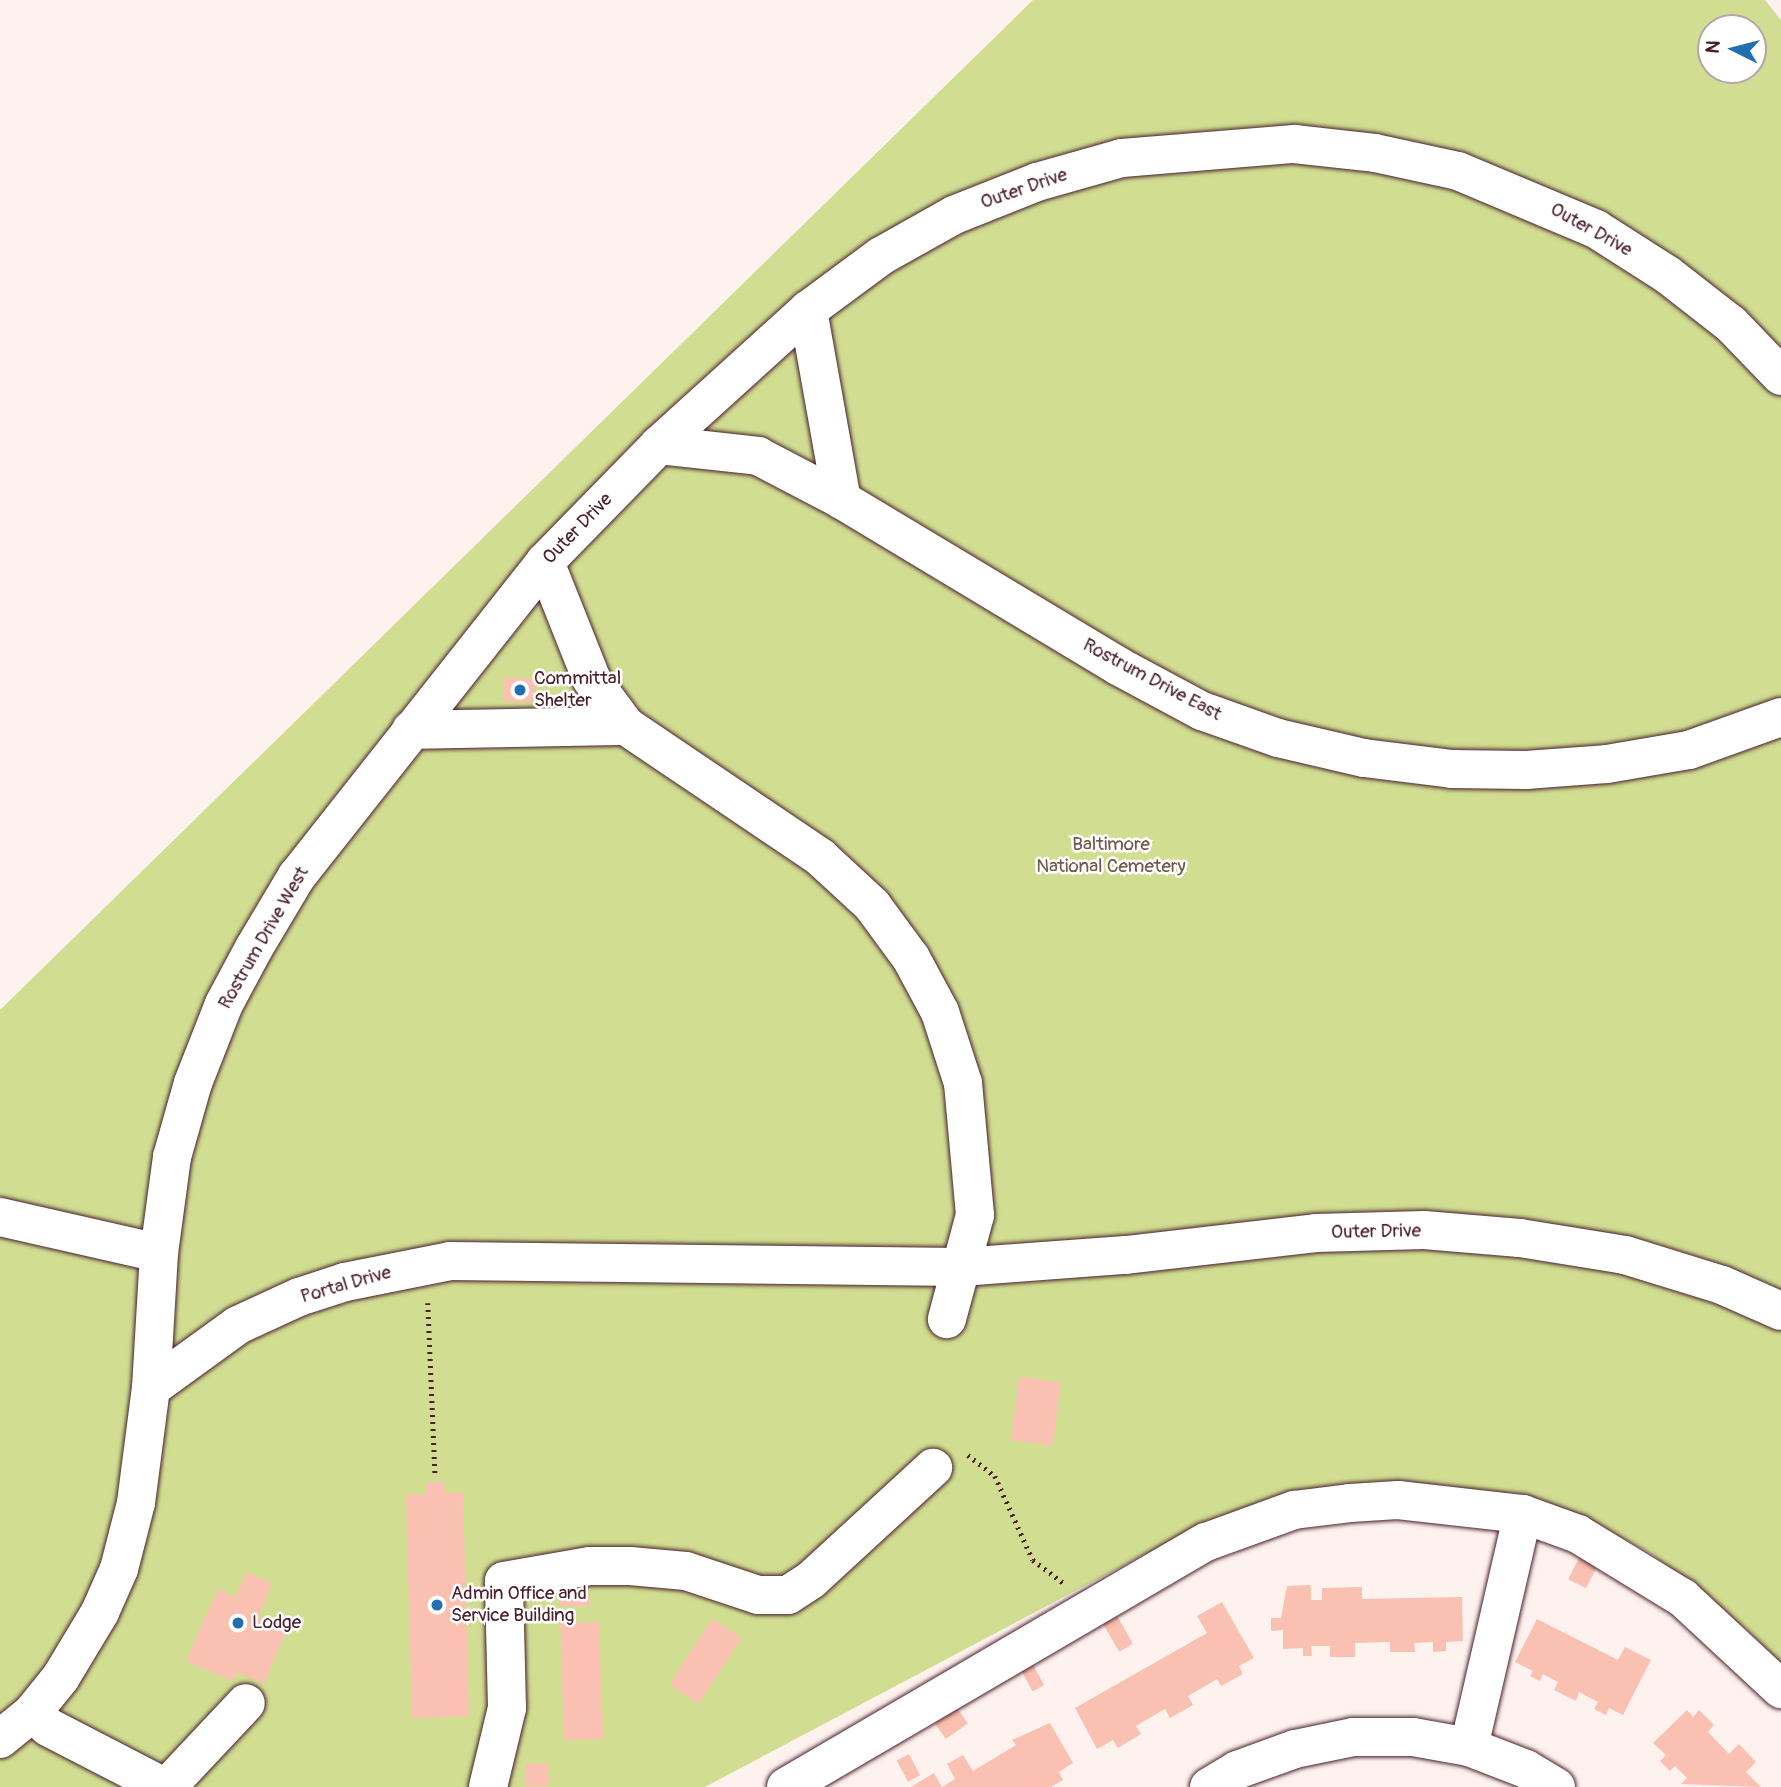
<!DOCTYPE html>
<html>
<head>
<meta charset="utf-8">
<style>
  body { margin:0 }
  #map { position:relative; width:1781px; height:1787px; overflow:hidden; background:#fef2ef; font-family:Pangolin,sans-serif }
  div>[style] { position:absolute }
  [style*='--x'] { left:calc(var(--x)*1px); top:calc(var(--y)*1px); width:calc(var(--w)*1px); rotate:calc(var(--a)*1deg) }
  .green>* { inset:0; background:#d1de92 }
  .building>* { inset:0; background:#fac0b1; transform-origin:0 0 }
  .path>* { height:4.5px; margin-top:-2.25px; transform-origin:0; background:repeating-linear-gradient(90deg,#4a1f2b 0 2px,transparent 0 7px) }
  .roads { filter:drop-shadow(0 0 2px #4a1f2b) drop-shadow(0 0 2px #4a1f2b) }
  .minor>* { height:38px; margin:-19px; padding:0 19px; transform-origin:19px; border-radius:19px; background:#fff }
  .dots>* { width:19px; height:19px; translate:-50% -50%; box-sizing:border-box; border:4px solid #fff; border-radius:50% }
  span { translate:-50% -50%; white-space:nowrap; text-align:center; line-height:1.15; -webkit-text-stroke:5px #fff; paint-order:stroke }
  .street-label { font-size:19px; color:#4a1f2b }
  .poi-label { font-size:19px; color:#4a1f2b }
  .left { translate:0 -50%; text-align:left }
  .park-label { font-size:19px; color:#72584a }
  .north { position:absolute; left:1697px; top:14px; width:70px; height:70px; box-sizing:border-box; background:#fff; border:2px solid #b7a5aa; border-radius:50%; rotate:276deg; font-size:19px; font-weight:700; line-height:28px; text-align:center; color:#4a1f2b }
  .north::after { content:''; display:block; margin:auto; width:24px; height:32px; background:#1f6fb2; clip-path:polygon(50% 0,100% 100%,50% 72%,0 100%) }
</style>
</head>
<body>
<div id="map">
  <div class="green">
    <div style="clip-path:polygon(evenodd,1033px 0,1765px 0,1781px 20px,1781px 1663px,1744px 1627px,1652px 1554px,1580px 1515px,1232px 1515px,1145px 1554px,705px 1787px,0 1787px,0 1010px,1033px 0,1711px 28px,1753px 28px,1753px 70px,1711px 70px,1711px 28px)"></div>
  </div>
  <div class="building">
    <div style="left:504px;top:678px;width:32px;height:24px"></div>
    <div style="left:1019px;top:1377px;width:42px;height:64px;rotate:7deg"></div>
    <div style="clip-path:polygon(426px 1482px,444px 1482px,445px 1493px,463px 1492px,469px 1716px,412px 1718px,406px 1495px,426px 1494px)"></div>
    <div style="left:1580px;top:1556px;width:20px;height:26px;rotate:27deg"></div>
    <div style="clip-path:polygon(246px 1572px,272px 1583px,258px 1617px,287px 1629px,264px 1684px,237px 1672px,233px 1681px,186px 1661px,218px 1589px,236px 1597px)"></div>
    <div style="clip-path:polygon(1311px 1585px,1311px 1600px,1322px 1600px,1322px 1588px,1362px 1587px,1362px 1599px,1462px 1597px,1463px 1641px,1446px 1642px,1446px 1651px,1433px 1652px,1433px 1642px,1414px 1643px,1415px 1652px,1390px 1652px,1390px 1642px,1355px 1643px,1355px 1657px,1330px 1657px,1330px 1646px,1311px 1646px,1312px 1656px,1303px 1656px,1303px 1648px,1283px 1649px,1283px 1630px,1271px 1631px,1271px 1618px,1281px 1618px,1287px 1586px)"></div>
    <div style="left:589px;top:1594px;width:12px;height:30px;rotate:90deg"></div>
    <div style="clip-path:polygon(1222px 1602px,1254px 1658px,1239px 1666px,1243px 1674px,1221px 1686px,1217px 1679px,1188px 1696px,1193px 1705px,1170px 1718px,1165px 1709px,1136px 1726px,1141px 1734px,1118px 1748px,1113px 1740px,1097px 1749px,1075px 1708px,1207px 1633px,1197px 1616px)"></div>
    <div style="left:1117px;top:1616px;width:32px;height:16px;rotate:60deg"></div>
    <div style="left:712px;top:1619px;width:35px;height:78px;rotate:33deg"></div>
    <div style="clip-path:polygon(1537px 1619px,1618px 1660px,1625px 1647px,1651px 1660px,1623px 1715px,1609px 1708px,1606px 1715px,1594px 1709px,1598px 1702px,1579px 1692px,1576px 1701px,1554px 1690px,1558px 1682px,1543px 1674px,1540px 1681px,1530px 1676px,1533px 1671px,1515px 1662px)"></div>
    <div style="left:599px;top:1622px;width:117px;height:39px;rotate:88deg"></div>
    <div style="left:1033px;top:1665px;width:23px;height:13px;rotate:61deg"></div>
    <div style="left:957px;top:1708px;width:19px;height:27px;rotate:55deg"></div>
    <div style="clip-path:polygon(1687px 1710px,1693px 1717px,1699px 1710px,1714px 1725px,1708px 1732px,1729px 1754px,1739px 1744px,1756px 1762px,1746px 1772px,1761px 1787px,1681px 1784px,1687px 1778px,1675px 1766px,1670px 1771px,1660px 1761px,1666px 1755px,1653px 1743px)"></div>
    <div style="clip-path:polygon(1050px 1723px,1073px 1763px,1059px 1772px,1063px 1780px,1051px 1787px,911px 1787px,934px 1773px,942px 1787px,955px 1779px,947px 1764px,963px 1755px,973px 1771px,1016px 1745px,1012px 1740px)"></div>
    <div style="left:909px;top:1754px;width:24px;height:14px;rotate:62deg"></div>
    <div style="left:548px;top:1763px;width:23px;height:23px;rotate:88deg"></div>
  </div>
  <div class="path">
    <div style="--x:428;--y:1303;--w:170;--a:87.6"></div>
    <div style="--x:968;--y:1455;--w:34;--a:38"></div>
    <div style="--x:995;--y:1476;--w:92;--a:65.7"></div>
    <div style="--x:1033;--y:1560;--w:40;--a:37"></div>
  </div>
  <div class="roads">
    <div class="minor">
      <div style="--x:808;--y:310;--w:193;--a:79.9"></div>
      <div style="--x:659;--y:445;--w:100;--a:6.3"></div>
      <div style="--x:758;--y:456;--w:95;--a:27.6"></div>
      <div style="--x:842;--y:500;--w:322;--a:31"></div>
      <div style="--x:1118;--y:666;--w:95;--a:28.2"></div>
      <div style="--x:1202;--y:711;--w:81;--a:19.6"></div>
      <div style="--x:1278;--y:738;--w:88;--a:13.1"></div>
      <div style="--x:1364;--y:758;--w:89;--a:7.1"></div>
      <div style="--x:1452;--y:769;--w:74;--a:0.8"></div>
      <div style="--x:1526;--y:770;--w:81;--a:-4.2"></div>
      <div style="--x:1607;--y:764;--w:83;--a:-9.7"></div>
      <div style="--x:1689;--y:750;--w:98;--a:-19.7"></div>
      <div style="--x:545;--y:562;--w:127;--a:68.3"></div>
      <div style="--x:592;--y:680;--w:57;--a:53.5"></div>
      <div style="--x:626;--y:726;--w:234;--a:34"></div>
      <div style="--x:820;--y:857;--w:71;--a:42.7"></div>
      <div style="--x:872;--y:905;--w:66;--a:53.7"></div>
      <div style="--x:911;--y:958;--w:61;--a:61.8"></div>
      <div style="--x:940;--y:1012;--w:75;--a:72.1"></div>
      <div style="--x:963;--y:1083;--w:133;--a:84.8"></div>
      <div style="--x:975;--y:1215;--w:108;--a:105.1"></div>
      <div style="--x:411;--y:730;--w:215;--a:-1.1"></div>
      <div style="--x:0;--y:1217;--w:163;--a:12.8"></div>
      <div style="--x:151;--y:1388;--w:107;--a:-35.9"></div>
      <div style="--x:238;--y:1325;--w:67;--a:-24.7"></div>
      <div style="--x:299;--y:1297;--w:48;--a:-18.1"></div>
      <div style="--x:345;--y:1282;--w:107;--a:-11.3"></div>
      <div style="--x:450;--y:1261;--w:511;--a:0.67"></div>
      <div style="--x:961;--y:1267;--w:165;--a:-4.2"></div>
      <div style="--x:1126;--y:1255;--w:191;--a:-6.6"></div>
      <div style="--x:1316;--y:1233;--w:108;--a:-1.6"></div>
      <div style="--x:1424;--y:1230;--w:96;--a:4.8"></div>
      <div style="--x:1520;--y:1238;--w:106;--a:9.2"></div>
      <div style="--x:1625;--y:1255;--w:102;--a:17.2"></div>
      <div style="--x:1722;--y:1285;--w:64;--a:23.8"></div>
      <div style="--x:32;--y:1713;--w:21;--a:41"></div>
      <div style="--x:48;--y:1727;--w:131;--a:27.3"></div>
      <div style="--x:0;--y:1739;--w:41;--a:-39.1"></div>
      <div style="--x:32;--y:1713;--w:46;--a:-51.1"></div>
      <div style="--x:61;--y:1677;--w:76;--a:-59"></div>
      <div style="--x:100;--y:1612;--w:47;--a:-66.2"></div>
      <div style="--x:119;--y:1569;--w:68;--a:-75.6"></div>
      <div style="--x:136;--y:1503;--w:116;--a:-82.6"></div>
      <div style="--x:151;--y:1388;--w:135;--a:-86.6"></div>
      <div style="--x:159;--y:1253;--w:97;--a:-82.3"></div>
      <div style="--x:172;--y:1157;--w:77;--a:-74.2"></div>
      <div style="--x:193;--y:1083;--w:85;--a:-68.6"></div>
      <div style="--x:224;--y:1004;--w:64;--a:-61.8"></div>
      <div style="--x:254;--y:948;--w:84;--a:-59.2"></div>
      <div style="--x:297;--y:876;--w:400;--a:-51.7"></div>
      <div style="--x:545;--y:562;--w:163;--a:-45.7"></div>
      <div style="--x:659;--y:445;--w:201;--a:-42.2"></div>
      <div style="--x:808;--y:310;--w:91;--a:-36.5"></div>
      <div style="--x:881;--y:256;--w:84;--a:-29.3"></div>
      <div style="--x:954;--y:215;--w:89;--a:-21.7"></div>
      <div style="--x:1037;--y:182;--w:88;--a:-15.8"></div>
      <div style="--x:1122;--y:158;--w:173;--a:-4.7"></div>
      <div style="--x:1294;--y:144;--w:81;--a:6.3"></div>
      <div style="--x:1375;--y:153;--w:85;--a:12.2"></div>
      <div style="--x:1458;--y:171;--w:150;--a:22.8"></div>
      <div style="--x:1596;--y:229;--w:85;--a:32.6"></div>
      <div style="--x:1668;--y:275;--w:80;--a:37.9"></div>
      <div style="--x:1731;--y:324;--w:72;--a:46.1"></div>
      <div style="--x:1469;--y:1747;--w:239;--a:-77"></div>
      <div style="--x:167;--y:1787;--w:115;--a:-46.8"></div>
      <div style="--x:488;--y:1787;--w:81;--a:-76.5"></div>
      <div style="--x:507;--y:1708;--w:127;--a:-91.4"></div>
      <div style="--x:504;--y:1581;--w:87;--a:-9.9"></div>
      <div style="--x:590;--y:1566;--w:40;--a:0"></div>
      <div style="--x:630;--y:1566;--w:56;--a:5.1"></div>
      <div style="--x:686;--y:1571;--w:76;--a:18.4"></div>
      <div style="--x:758;--y:1595;--w:30;--a:0"></div>
      <div style="--x:788;--y:1595;--w:27;--a:-33"></div>
      <div style="--x:811;--y:1580;--w:166;--a:-42.6"></div>
      <div style="--x:786;--y:1787;--w:486;--a:-30.3"></div>
      <div style="--x:1206;--y:1542;--w:94;--a:-20"></div>
      <div style="--x:1294;--y:1510;--w:56;--a:-7.1"></div>
      <div style="--x:1350;--y:1503;--w:48;--a:-3.6"></div>
      <div style="--x:1398;--y:1500;--w:126;--a:6.4"></div>
      <div style="--x:1523;--y:1514;--w:59;--a:20"></div>
      <div style="--x:1578;--y:1534;--w:123;--a:31.4"></div>
      <div style="--x:1683;--y:1598;--w:134;--a:42.9"></div>
      <div style="--x:1209;--y:1787;--w:33;--a:-31"></div>
      <div style="--x:1237;--y:1770;--w:62;--a:-19.9"></div>
      <div style="--x:1295;--y:1749;--w:59;--a:-11.7"></div>
      <div style="--x:1353;--y:1737;--w:60;--a:0"></div>
      <div style="--x:1413;--y:1737;--w:57;--a:10.1"></div>
      <div style="--x:1469;--y:1747;--w:61;--a:21.1"></div>
      <div style="--x:1526;--y:1769;--w:35;--a:31"></div>
    </div>
  </div>
  <div class="dots">
    <div style="left:520px;top:690px;background:#1f6fb2"></div>
    <div style="left:437px;top:1605px;background:#1f6fb2"></div>
    <div style="left:238px;top:1623px;background:#1f6fb2"></div>
  </div>
  <div class="street-label">
    <span style="left:1024px;top:189px;rotate:-19deg">Outer Drive</span>
    <span style="left:1591px;top:230px;rotate:29deg">Outer Drive</span>
    <span style="left:578px;top:529px;rotate:-46deg">Outer Drive</span>
    <span style="left:1152px;top:680px;rotate:28deg">Rostrum Drive East</span>
    <span style="left:264px;top:938px;rotate:-60deg">Rostrum Drive West</span>
    <span style="left:1376px;top:1232px;rotate:-1deg">Outer Drive</span>
    <span style="left:346px;top:1285px;rotate:-16deg">Portal Drive</span>
  </div>
  <div class="poi-label">
    <span class="left" style="left:534px;top:690px">Committal<br>Shelter</span>
    <span class="left" style="left:451px;top:1605px">Admin Office and<br>Service Building</span>
    <span class="left" style="left:252px;top:1623px">Lodge</span>
  </div>
  <div class="park-label">
    <span style="left:1111px;top:856px">Baltimore<br>National Cemetery</span>
  </div>
  <div class="north">N</div>
</div>
</body>
</html>
